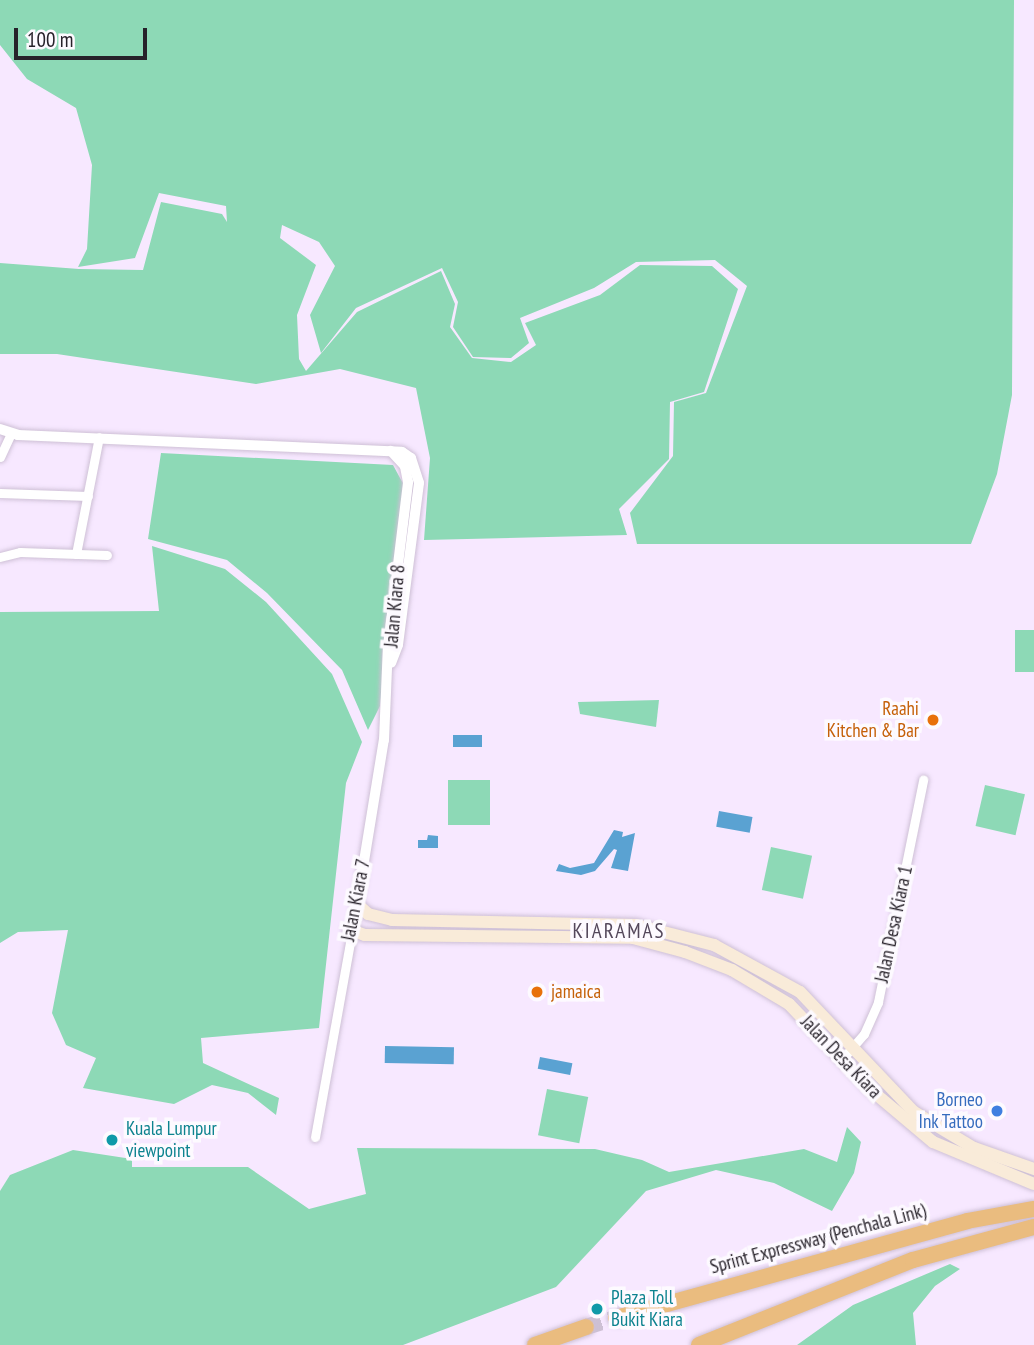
<!DOCTYPE html>
<html>
<head>
<meta charset="utf-8">
<style>
  body { margin:0 }
  #map { position:relative; width:1034px; height:1345px; overflow:hidden; background:#f7e8ff; font-family:"PT Sans Narrow",sans-serif }
  div>[style] { position:absolute }
  [style*='--x'] { left:calc(var(--x)*1px); top:calc(var(--y)*1px); width:calc(var(--w)*1px); rotate:calc(var(--a)*1deg) }
  .green>* { inset:0; background:#8dd9b6; transform-origin:0 0 }
  .water>* { inset:0; background:#5aa2d2; transform-origin:0 0 }
  .motorway-tunnel>* { height:16px; margin-top:-8px; transform-origin:0; background:repeating-linear-gradient(90deg,#cdc0d4 0 16px,transparent 0 24px) }
  .roads { filter:drop-shadow(0 0 2px #cec0d6) drop-shadow(0 0 2px #cec0d6) }
  .minor>* { height:9px; margin:-4.5px; padding:0 4.5px; transform-origin:4.5px; border-radius:4.5px; background:#fff }
  .tertiary>* { height:10px; margin:-5px; padding:0 5px; transform-origin:5px; border-radius:5px; background:#fff }
  .secondary>* { height:12px; margin:-6px; padding:0 6px; transform-origin:6px; border-radius:6px; background:#f9ebd9 }
  .motorway>* { height:16px; margin:-8px; padding:0 8px; transform-origin:8px; border-radius:8px; background:#eabc7f }
  .dots>* { width:19px; height:19px; translate:-50% -50%; box-sizing:border-box; border:4px solid #fdfaff; border-radius:50% }
  span { translate:-50% -50%; white-space:nowrap; text-align:center; line-height:1.15; -webkit-text-stroke:7px #fdfaff; paint-order:stroke }
  .street-label { font-size:19px; color:#27222a }
  .food-label { font-size:19px; color:#c56008 }
  .right { translate:-100% -50%; text-align:right }
  .left { translate:0 -50%; text-align:left }
  .shop-label { font-size:19px; color:#366cbe }
  .culture-label { font-size:19px; color:#0d838f }
  .neighbourhood-label { font-size:21px; color:#54485b; letter-spacing:2px }
  .scale { position:absolute; left:14px; top:28px; width:133px; height:32px; box-sizing:border-box; border:4px solid #27222a; border-top:0; padding-left:9px; font-size:21px; line-height:24px; white-space:nowrap; color:#27222a; -webkit-text-stroke:5px #fdfaff; paint-order:stroke }
</style>
</head>
<body>
<div id="map">
  <div class="green">
    <div style="clip-path:polygon(0 0,1014px 0,1012px 395px,997px 474px,971px 544px,637px 544px,630px 513px,673px 456px,674px 402px,706px 393px,747px 286px,715px 260px,636px 262px,594px 288px,520px 318px,529px 343px,511px 358px,473px 357px,453px 327px,458px 302px,442px 268px,356px 308px,321px 353px,310px 315px,335px 266px,319px 242px,282px 225px,280px 238px,316px 265px,297px 315px,299px 359px,306px 371px,357px 312px,441px 271px,455px 304px,450px 327px,472px 358px,511px 362px,536px 345px,525px 323px,600px 295px,640px 265px,712px 266px,738px 289px,704px 392px,670px 402px,669px 459px,619px 509px,627px 535px,424px 540px,430px 458px,416px 388px,340px 369px,256px 384px,57px 354px,0 354px,0 263px,79px 269px,143px 270px,161px 202px,222px 214px,227px 222px,226px 206px,159px 193px,135px 258px,78px 267px,87px 249px,92px 165px,76px 108px,27px 79px,0 45px)"></div>
    <div style="clip-path:polygon(161px 453px,393px 465px,406px 489px,380px 706px,368px 730px,342px 670px,267px 593px,227px 560px,148px 539px)"></div>
    <div style="clip-path:polygon(152px 546px,225px 569px,266px 602px,332px 674px,362px 742px,346px 783px,319px 1028px,201px 1038px,203px 1063px,279px 1098px,276px 1115px,248px 1093px,212px 1085px,174px 1104px,83px 1088px,96px 1058px,66px 1045px,52px 1013px,68px 930px,18px 932px,0 943px,0 612px,159px 611px)"></div>
    <div style="left:1015px;top:630px;width:19px;height:42px"></div>
    <div style="clip-path:polygon(659px 700px,656px 727px,580px 714px,578px 702px)"></div>
    <div style="left:448px;top:780px;width:42px;height:45px"></div>
    <div style="left:985px;top:785px;width:41px;height:42px;rotate:13deg"></div>
    <div style="left:771px;top:847px;width:42px;height:44px;rotate:12deg"></div>
    <div style="left:547px;top:1089px;width:42px;height:47px;rotate:11deg"></div>
    <div style="clip-path:polygon(847px 1127px,861px 1142px,854px 1173px,832px 1211px,774px 1183px,716px 1170px,646px 1191px,556px 1287px,403px 1345px,0 1345px,0 1191px,10px 1175px,73px 1150px,132px 1159px,132px 1167px,248px 1167px,309px 1209px,366px 1194px,357px 1148px,595px 1149px,642px 1160px,669px 1172px,804px 1149px,837px 1162px)"></div>
    <div style="clip-path:polygon(950px 1264px,960px 1269px,935px 1286px,913px 1313px,916px 1345px,797px 1345px,853px 1305px)"></div>
  </div>
  <div class="water">
    <div style="left:453px;top:735px;width:29px;height:12px"></div>
    <div style="left:719px;top:811px;width:34px;height:16px;rotate:10deg"></div>
    <div style="clip-path:polygon(614px 830px,623px 832px,622px 837px,635px 833px,628px 871px,611px 868px,617px 850px,614px 849px,595px 871px,581px 875px,556px 871px,559px 864px,570px 868px,594px 863px)"></div>
    <div style="clip-path:polygon(428px 835px,438px 836px,438px 848px,418px 848px,418px 840px,427px 840px)"></div>
    <div style="left:385px;top:1046px;width:69px;height:17px;rotate:1deg"></div>
    <div style="left:540px;top:1057px;width:33px;height:12px;rotate:11deg"></div>
  </div>
  <div class="motorway-tunnel">
    <div style="--x:586;--y:1327;--w:31;--a:-17"></div>
  </div>
  <div class="roads">
    <div class="minor">
      <div style="--x:0;--y:457;--w:26;--a:-65"></div>
      <div style="--x:0;--y:493;--w:88;--a:2"></div>
      <div style="--x:76;--y:554;--w:119;--a:-78.9"></div>
      <div style="--x:0;--y:557;--w:21;--a:-14"></div>
      <div style="--x:20;--y:552;--w:87;--a:2"></div>
      <div style="--x:843;--y:1058;--w:32;--a:-49"></div>
      <div style="--x:864;--y:1034;--w:35;--a:-66"></div>
      <div style="--x:878;--y:1002;--w:227;--a:-78.5"></div>
      <div style="--x:315;--y:1137;--w:237;--a:-79.8"></div>
    </div>
    <div class="tertiary">
      <div style="--x:0;--y:429;--w:19;--a:18"></div>
      <div style="--x:18;--y:435;--w:384;--a:2.5"></div>
      <div style="--x:402;--y:452;--w:11;--a:34"></div>
      <div style="--x:411;--y:458;--w:26;--a:72"></div>
      <div style="--x:419;--y:483;--w:163;--a:97.4"></div>
      <div style="--x:398;--y:645;--w:19;--a:111"></div>
      <div style="--x:357;--y:904;--w:166;--a:-80.7"></div>
      <div style="--x:384;--y:740;--w:94;--a:-87.6"></div>
      <div style="--x:388;--y:646;--w:165;--a:-83"></div>
      <div style="--x:408;--y:482;--w:16;--a:-101"></div>
      <div style="--x:405;--y:466;--w:21;--a:-133"></div>
    </div>
    <div class="secondary">
      <div style="--x:357;--y:904;--w:15;--a:42"></div>
      <div style="--x:368;--y:914;--w:25;--a:14"></div>
      <div style="--x:392;--y:920;--w:244;--a:1.2"></div>
      <div style="--x:636;--y:925;--w:81;--a:14.4"></div>
      <div style="--x:714;--y:945;--w:98;--a:28.7"></div>
      <div style="--x:800;--y:992;--w:166;--a:46.5"></div>
      <div style="--x:914;--y:1112;--w:70;--a:31"></div>
      <div style="--x:974;--y:1148;--w:64;--a:19.3"></div>
      <div style="--x:349;--y:929;--w:17;--a:21"></div>
      <div style="--x:365;--y:935;--w:268;--a:0.6"></div>
      <div style="--x:633;--y:938;--w:54;--a:15.1"></div>
      <div style="--x:685;--y:952;--w:50;--a:21"></div>
      <div style="--x:732;--y:970;--w:66;--a:30.8"></div>
      <div style="--x:789;--y:1004;--w:119;--a:46.4"></div>
      <div style="--x:871;--y:1090;--w:81;--a:40"></div>
      <div style="--x:933;--y:1142;--w:109;--a:22.6"></div>
    </div>
    <div class="motorway">
      <div style="--x:616;--y:1318;--w:364;--a:-15.4"></div>
      <div style="--x:967;--y:1221;--w:68;--a:-10.2"></div>
      <div style="--x:535;--y:1345;--w:54;--a:-19.4"></div>
      <div style="--x:699;--y:1345;--w:230;--a:-21.7"></div>
      <div style="--x:913;--y:1260;--w:125;--a:-15.3"></div>
    </div>
  </div>
  <div class="dots">
    <div style="left:933px;top:720px;background:#e8710a"></div>
    <div style="left:537px;top:992px;background:#e8710a"></div>
    <div style="left:997px;top:1111px;background:#3f7fe0"></div>
    <div style="left:112px;top:1140px;background:#0f9aa8"></div>
    <div style="left:597px;top:1309px;background:#0f9aa8"></div>
  </div>
  <div class="street-label">
    <span style="left:395px;top:606px;rotate:-85deg">Jalan Kiara 8</span>
    <span style="left:356px;top:900px;rotate:-79deg">Jalan Kiara 7</span>
    <span style="left:894px;top:924px;rotate:-78deg">Jalan Desa Kiara 1</span>
    <span style="left:841px;top:1057px;rotate:46deg">Jalan Desa Kiara</span>
    <span style="left:818px;top:1239px;rotate:-15deg">Sprint Expressway (Penchala Link)</span>
  </div>
  <div class="food-label">
    <span class="right" style="left:919px;top:720px">Raahi<br>Kitchen &amp; Bar</span>
    <span class="left" style="left:551px;top:992px">jamaica</span>
  </div>
  <div class="shop-label">
    <span class="right" style="left:983px;top:1111px">Borneo<br>Ink Tattoo</span>
  </div>
  <div class="culture-label">
    <span class="left" style="left:126px;top:1140px">Kuala Lumpur<br>viewpoint</span>
    <span class="left" style="left:611px;top:1309px">Plaza Toll<br>Bukit Kiara</span>
  </div>
  <div class="neighbourhood-label">
    <span style="left:619px;top:931px">KIARAMAS</span>
  </div>
  <div class="scale">100 m</div>
</div>
</body>
</html>
